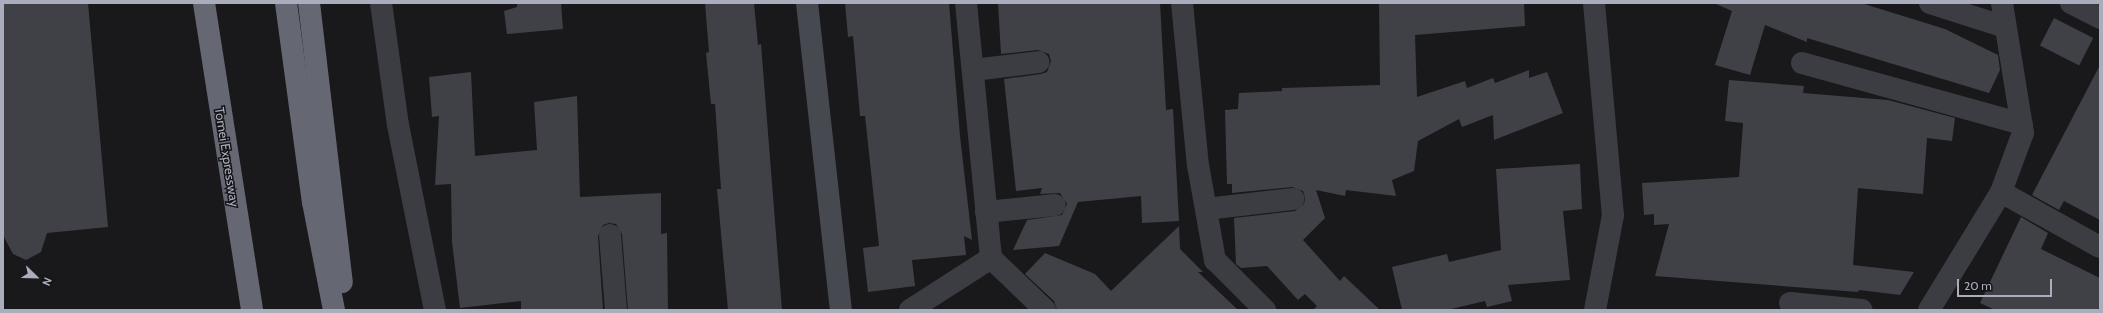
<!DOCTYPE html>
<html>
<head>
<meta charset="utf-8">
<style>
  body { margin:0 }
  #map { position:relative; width:2103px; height:313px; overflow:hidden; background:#19191c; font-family:Cabin,sans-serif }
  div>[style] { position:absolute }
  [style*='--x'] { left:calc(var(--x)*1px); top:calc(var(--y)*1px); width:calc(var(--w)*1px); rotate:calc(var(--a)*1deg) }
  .building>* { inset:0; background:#404146; transform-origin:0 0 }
  .street>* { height:22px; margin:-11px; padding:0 11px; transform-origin:11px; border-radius:11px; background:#3c3c43 }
  .secondary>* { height:22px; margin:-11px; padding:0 11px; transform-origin:11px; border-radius:11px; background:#474951 }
  .highway>* { height:22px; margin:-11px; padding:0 11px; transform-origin:11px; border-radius:11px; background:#656772 }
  span { translate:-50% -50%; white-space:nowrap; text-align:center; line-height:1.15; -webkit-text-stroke:3px #141417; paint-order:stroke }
  .street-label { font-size:13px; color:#aaaebc }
  .frame { position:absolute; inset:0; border:4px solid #aaaebc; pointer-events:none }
  .north { position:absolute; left:16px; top:257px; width:40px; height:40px; -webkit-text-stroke:3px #141417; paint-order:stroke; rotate:113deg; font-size:11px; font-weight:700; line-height:16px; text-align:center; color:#aaaebc }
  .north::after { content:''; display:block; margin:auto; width:14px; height:18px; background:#aaaebc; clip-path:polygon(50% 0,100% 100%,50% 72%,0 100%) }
  .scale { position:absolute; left:1957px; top:279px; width:95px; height:18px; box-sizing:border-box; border:2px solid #aaaebc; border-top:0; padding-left:5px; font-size:12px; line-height:14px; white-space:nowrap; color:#aaaebc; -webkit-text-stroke:3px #141417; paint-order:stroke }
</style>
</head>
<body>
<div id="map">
  <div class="building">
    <div style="clip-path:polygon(3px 3px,88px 3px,108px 227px,47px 233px,41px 252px,26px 260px,13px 254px,4px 237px)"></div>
    <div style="clip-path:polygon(517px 3px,561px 3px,563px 29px,507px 34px,504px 11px,517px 7px)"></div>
    <div style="clip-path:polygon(705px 3px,754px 3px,758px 45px,761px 44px,782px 310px,728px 310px,717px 189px,721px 189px,715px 104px,711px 104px,706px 53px,709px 52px)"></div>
    <div style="clip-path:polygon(845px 3px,949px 3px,960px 136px,972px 240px,964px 236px,966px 255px,912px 260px,915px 286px,868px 292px,863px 248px,879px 246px,865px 116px,860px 116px,853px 36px,848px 37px)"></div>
    <div style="clip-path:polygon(998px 3px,1160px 3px,1166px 110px,1173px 109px,1179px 221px,1142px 223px,1141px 196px,1078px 202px,1059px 246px,1013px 250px,1027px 220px,1062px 215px,1067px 204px,1060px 193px,1040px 194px,1042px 188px,1016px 191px,1004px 79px,1041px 74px,1047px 72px,1051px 61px,1049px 54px,1038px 50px,1001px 54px)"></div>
    <div style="clip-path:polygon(1379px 3px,1524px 3px,1525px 26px,1415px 35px,1417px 97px,1465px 81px,1467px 88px,1493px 78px,1495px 83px,1529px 70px,1529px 78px,1547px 72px,1563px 113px,1494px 140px,1493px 115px,1462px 127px,1459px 119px,1418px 141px,1414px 171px,1392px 180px,1396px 196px,1346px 190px,1345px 196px,1316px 190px,1325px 218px,1303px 240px,1340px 281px,1344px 276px,1380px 310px,1313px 310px,1317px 306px,1305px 294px,1298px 300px,1267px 266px,1241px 268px,1236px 264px,1234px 218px,1295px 211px,1304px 204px,1305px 198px,1303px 191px,1292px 187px,1232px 193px,1232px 184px,1227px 184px,1225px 110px,1238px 109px,1239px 93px,1282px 91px,1282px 88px,1380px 85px)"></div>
    <div style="clip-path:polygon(1714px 3px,1861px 3px,1945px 29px,1998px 55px,2000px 70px,1989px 93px,1807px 38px,1807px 42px,1765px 25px,1750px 75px,1715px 65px,1732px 11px)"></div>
    <div style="left:2054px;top:18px;width:44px;height:31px;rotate:27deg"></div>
    <div style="clip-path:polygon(2100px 65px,2100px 220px,2064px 201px,2059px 210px,2032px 195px)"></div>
    <div style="clip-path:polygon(471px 72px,475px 156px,537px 150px,534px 102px,577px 96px,580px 197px,661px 193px,661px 234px,667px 233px,668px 310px,628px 310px,622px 234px,616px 224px,609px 223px,603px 225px,598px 236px,603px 310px,521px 310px,521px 301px,460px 308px,452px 242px,451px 184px,435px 185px,439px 116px,432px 117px,429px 77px)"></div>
    <div style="clip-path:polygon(1729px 80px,1804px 86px,1803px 93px,1888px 100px,1955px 118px,1952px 141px,1927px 138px,1923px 194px,1858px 188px,1853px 265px,1914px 272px,1900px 295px,1859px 290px,1858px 292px,1655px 276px,1669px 224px,1654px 225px,1654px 214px,1644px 215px,1642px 183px,1739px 177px,1743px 123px,1725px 121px)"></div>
    <div style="clip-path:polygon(1580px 164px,1582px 209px,1563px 211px,1570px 280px,1508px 285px,1512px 301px,1487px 307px,1485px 301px,1447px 310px,1402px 310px,1392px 267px,1447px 254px,1449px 262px,1501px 250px,1496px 169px)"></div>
    <div style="clip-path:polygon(2021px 217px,2048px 233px,2041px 249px,2100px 278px,2100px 310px,1995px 310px,1980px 303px)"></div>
    <div style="clip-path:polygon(1179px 226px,1180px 249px,1203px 272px,1198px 272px,1238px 310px,1057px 310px,1054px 301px,1025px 274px,1045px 253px,1095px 274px,1111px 291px)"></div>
  </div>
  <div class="street">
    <div style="--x:381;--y:3;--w:123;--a:82.1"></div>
    <div style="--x:398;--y:125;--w:189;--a:78.7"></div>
    <div style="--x:966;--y:3;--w:256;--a:84.4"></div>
    <div style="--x:991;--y:258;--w:75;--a:43.9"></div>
    <div style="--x:1182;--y:3;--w:163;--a:84.4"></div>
    <div style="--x:1198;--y:165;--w:97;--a:79.9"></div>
    <div style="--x:1215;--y:260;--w:71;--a:45"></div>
    <div style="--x:1594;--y:3;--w:213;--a:84.9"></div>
    <div style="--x:1613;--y:215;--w:97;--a:100.7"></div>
    <div style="--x:1930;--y:3;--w:79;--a:17.7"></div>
    <div style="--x:2071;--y:3;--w:33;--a:27"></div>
    <div style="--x:1802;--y:63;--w:228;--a:15.5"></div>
    <div style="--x:973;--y:70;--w:66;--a:-6.9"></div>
    <div style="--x:2001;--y:192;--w:113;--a:29.1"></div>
    <div style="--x:1206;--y:209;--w:88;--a:-6.6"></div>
    <div style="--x:986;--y:212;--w:69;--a:-5.8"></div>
    <div style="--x:610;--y:235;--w:75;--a:85.4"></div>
    <div style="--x:1790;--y:303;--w:72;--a:5.6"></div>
    <div style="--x:910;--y:310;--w:96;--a:-32.7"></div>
    <div style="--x:1929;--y:310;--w:138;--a:-58.6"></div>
    <div style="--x:2001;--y:192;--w:63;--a:-69.6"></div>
    <div style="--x:2023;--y:133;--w:132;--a:-99.2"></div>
  </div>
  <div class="secondary">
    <div style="--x:807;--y:3;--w:309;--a:83.7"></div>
  </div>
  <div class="highway">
    <div style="--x:204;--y:3;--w:311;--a:81.1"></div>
    <div style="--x:286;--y:3;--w:201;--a:82.3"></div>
    <div style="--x:313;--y:202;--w:110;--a:79"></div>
    <div style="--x:309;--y:3;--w:281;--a:83.3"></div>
  </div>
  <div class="street-label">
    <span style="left:227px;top:157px;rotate:81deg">Tomei Expressway</span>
  </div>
  <div class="frame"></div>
  <div class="north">N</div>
  <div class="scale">20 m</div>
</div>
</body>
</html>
